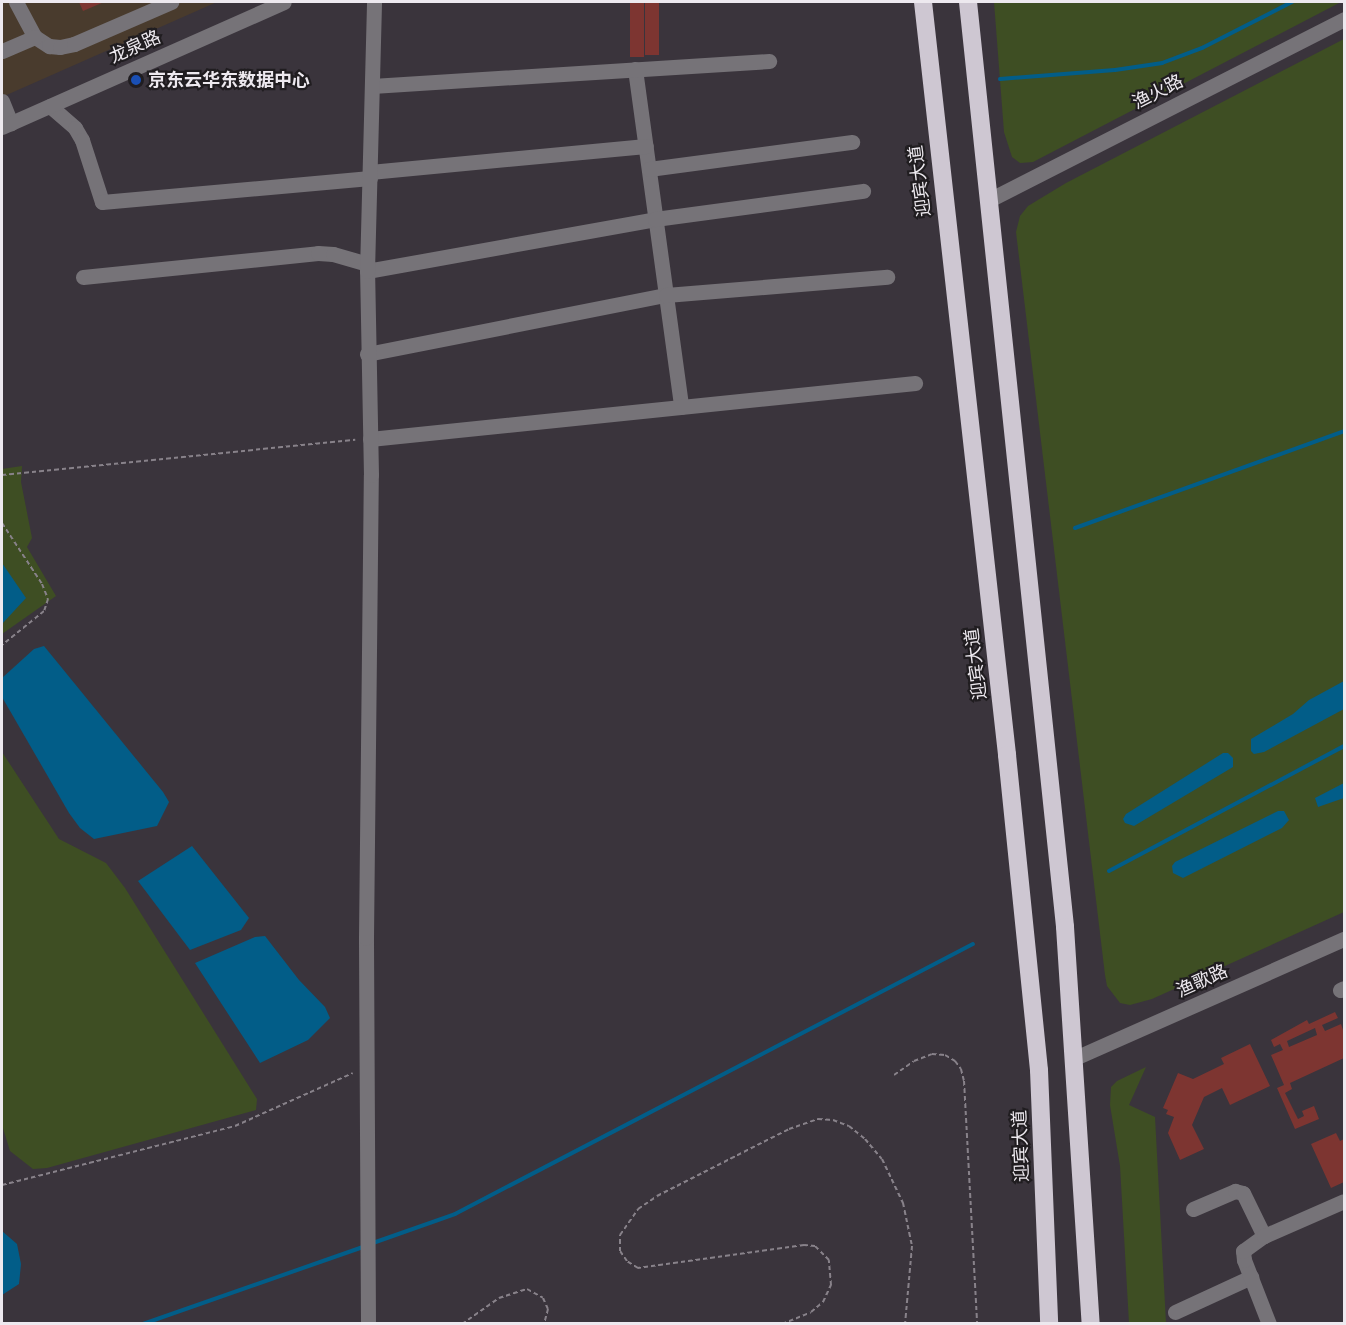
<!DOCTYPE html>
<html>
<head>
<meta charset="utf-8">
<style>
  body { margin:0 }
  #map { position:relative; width:1346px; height:1325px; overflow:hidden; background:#3a343c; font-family:"Asap Condensed","Noto Sans SC",sans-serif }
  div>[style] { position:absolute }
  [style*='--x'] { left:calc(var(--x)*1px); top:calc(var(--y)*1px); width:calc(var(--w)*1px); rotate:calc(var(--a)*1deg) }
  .industrial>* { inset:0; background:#493b2d }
  .green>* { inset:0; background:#3e4e23 }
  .water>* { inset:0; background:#025d88 }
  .stream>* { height:4px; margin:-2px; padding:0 2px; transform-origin:2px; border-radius:2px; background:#025d88 }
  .building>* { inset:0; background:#7d3531; transform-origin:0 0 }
  .path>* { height:2px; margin-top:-1px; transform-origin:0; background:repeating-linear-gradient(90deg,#88828a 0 4.5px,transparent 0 7.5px) }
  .minor>* { height:15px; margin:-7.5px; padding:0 7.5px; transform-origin:7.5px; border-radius:7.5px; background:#767378 }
  .highway>* { height:18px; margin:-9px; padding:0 9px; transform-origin:9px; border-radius:9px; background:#cec7d2 }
  .dots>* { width:16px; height:16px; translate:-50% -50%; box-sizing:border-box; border:3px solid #201d20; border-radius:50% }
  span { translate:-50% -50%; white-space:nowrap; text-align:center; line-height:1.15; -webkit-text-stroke:4.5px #201d20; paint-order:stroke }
  .street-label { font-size:18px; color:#ede9ef }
  .poi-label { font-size:18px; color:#ede9ef; font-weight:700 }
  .left { translate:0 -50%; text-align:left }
  .frame { position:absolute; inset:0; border:3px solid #ede9ef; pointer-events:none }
</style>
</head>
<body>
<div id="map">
  <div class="industrial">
    <div style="clip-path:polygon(2px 2px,217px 2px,2px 97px)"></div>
  </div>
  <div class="green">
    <div style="clip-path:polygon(994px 2px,1341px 2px,1033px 162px,1020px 163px,1012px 157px,1004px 132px)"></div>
    <div style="clip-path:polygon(1344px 39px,1344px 912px,1152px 999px,1130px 1005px,1120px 1003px,1107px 986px,1105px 975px,1016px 232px,1020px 216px,1028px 206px,1066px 183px)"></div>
    <div style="clip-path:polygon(22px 466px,21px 482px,32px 538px,27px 547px,56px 596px,2px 634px,2px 469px)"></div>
    <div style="clip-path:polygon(2px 752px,59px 839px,106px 863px,125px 888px,257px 1099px,256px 1110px,47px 1168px,33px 1169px,10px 1151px,2px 1125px)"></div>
    <div style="clip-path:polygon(1146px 1067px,1129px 1105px,1155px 1117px,1166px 1323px,1129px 1323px,1120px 1166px,1110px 1105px,1111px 1087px,1117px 1081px)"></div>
  </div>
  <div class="water">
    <div style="clip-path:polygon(2px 563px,26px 598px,2px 624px)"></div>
    <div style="clip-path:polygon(44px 646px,163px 792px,169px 802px,157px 826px,94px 839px,80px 828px,69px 813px,2px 697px,2px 678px,34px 649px)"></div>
    <div style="clip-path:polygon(1344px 681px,1344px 709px,1264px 752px,1254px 754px,1251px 751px,1251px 739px,1293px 714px,1309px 700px)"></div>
    <div style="clip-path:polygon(1223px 753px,1228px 753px,1233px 758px,1233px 767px,1134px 826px,1125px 823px,1123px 819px,1126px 814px)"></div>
    <div style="clip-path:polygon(1344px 783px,1344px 798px,1318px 807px,1315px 798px)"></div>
    <div style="clip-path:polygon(1278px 811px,1284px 811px,1289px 820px,1282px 828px,1183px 878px,1173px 873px,1172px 866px,1175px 862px)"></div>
    <div style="clip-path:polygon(192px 846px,249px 918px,241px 930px,190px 950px,138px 881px)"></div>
    <div style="clip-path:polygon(265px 936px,299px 980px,325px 1007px,330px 1018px,308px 1040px,260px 1063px,195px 963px,255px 937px)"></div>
    <div style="clip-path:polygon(2px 1231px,17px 1244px,21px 1264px,19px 1284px,2px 1295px)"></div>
  </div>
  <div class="stream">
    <div style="--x:1000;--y:79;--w:115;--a:-4.5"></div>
    <div style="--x:1115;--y:70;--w:48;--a:-8.5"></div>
    <div style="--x:1162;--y:63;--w:43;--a:-20.6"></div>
    <div style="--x:1202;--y:48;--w:101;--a:-27.1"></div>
    <div style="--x:1075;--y:528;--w:286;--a:-19.8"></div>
    <div style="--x:1109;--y:871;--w:266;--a:-28"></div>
    <div style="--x:370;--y:1244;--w:90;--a:-19.4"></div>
    <div style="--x:455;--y:1214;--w:584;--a:-27.53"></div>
    <div style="--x:143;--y:1324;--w:233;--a:-19.3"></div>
  </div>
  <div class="building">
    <div style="clip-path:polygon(79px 2px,104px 2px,83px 11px)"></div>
    <div style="left:630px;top:2px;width:14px;height:55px"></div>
    <div style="left:645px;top:2px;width:14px;height:53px"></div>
    <div style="clip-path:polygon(evenodd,1335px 1012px,1338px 1018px,1322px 1025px,1325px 1031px,1341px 1024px,1344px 1033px,1344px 1058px,1290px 1083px,1292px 1089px,1285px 1093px,1298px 1119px,1304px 1116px,1302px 1111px,1314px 1106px,1319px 1119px,1295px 1129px,1277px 1088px,1284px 1085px,1271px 1055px,1283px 1050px,1280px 1044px,1274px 1047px,1271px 1040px,1307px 1020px,1309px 1024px,1335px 1012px,1315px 1028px,1317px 1035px,1289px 1047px,1287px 1041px,1315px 1028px)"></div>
    <div style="clip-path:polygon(1250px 1044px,1270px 1086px,1230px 1105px,1222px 1088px,1204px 1097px,1192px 1125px,1204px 1149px,1180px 1160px,1168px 1133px,1174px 1117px,1166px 1114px,1168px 1110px,1163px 1108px,1178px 1073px,1193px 1079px,1224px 1064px,1221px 1058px)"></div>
    <div style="clip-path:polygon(1336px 1133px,1340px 1141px,1344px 1139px,1344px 1182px,1331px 1188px,1311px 1144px)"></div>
  </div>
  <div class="path">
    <div style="--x:2;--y:475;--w:355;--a:-5.7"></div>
    <div style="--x:2;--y:523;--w:73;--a:56.7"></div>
    <div style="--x:42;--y:584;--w:16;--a:68"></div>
    <div style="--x:48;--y:599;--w:13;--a:108"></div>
    <div style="--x:44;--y:611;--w:54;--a:141"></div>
    <div style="--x:894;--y:1075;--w:24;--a:-35"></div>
    <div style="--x:914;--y:1061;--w:19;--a:-21"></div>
    <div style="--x:932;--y:1054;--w:13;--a:4"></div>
    <div style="--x:945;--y:1055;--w:12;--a:31"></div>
    <div style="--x:955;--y:1061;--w:10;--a:53"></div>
    <div style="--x:961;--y:1069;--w:12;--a:76"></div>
    <div style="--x:964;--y:1081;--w:243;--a:86.9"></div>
    <div style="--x:2;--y:1185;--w:240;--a:-14.2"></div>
    <div style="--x:235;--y:1126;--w:129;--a:-24.2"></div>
    <div style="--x:462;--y:1324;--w:45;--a:-35.1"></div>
    <div style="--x:499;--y:1298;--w:29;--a:-18"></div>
    <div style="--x:527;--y:1289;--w:18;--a:29"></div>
    <div style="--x:543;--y:1298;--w:12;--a:66"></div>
    <div style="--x:548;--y:1309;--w:16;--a:105"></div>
    <div style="--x:782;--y:1324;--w:31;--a:-22"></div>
    <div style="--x:811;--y:1312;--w:16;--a:-40"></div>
    <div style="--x:823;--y:1302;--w:19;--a:-65"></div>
    <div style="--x:831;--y:1285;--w:25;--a:-95"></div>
    <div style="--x:829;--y:1260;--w:20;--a:-135"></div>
    <div style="--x:815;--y:1246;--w:11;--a:-175"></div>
    <div style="--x:804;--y:1245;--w:168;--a:172.1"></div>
    <div style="--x:638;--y:1268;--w:13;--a:-148"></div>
    <div style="--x:627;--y:1261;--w:12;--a:-125"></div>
    <div style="--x:620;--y:1251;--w:16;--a:-90"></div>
    <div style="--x:620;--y:1235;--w:32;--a:-55"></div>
    <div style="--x:638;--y:1209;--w:23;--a:-34"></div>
    <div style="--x:657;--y:1196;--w:148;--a:-26.9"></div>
    <div style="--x:789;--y:1129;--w:31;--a:-19"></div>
    <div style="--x:818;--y:1119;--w:15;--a:4"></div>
    <div style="--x:833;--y:1120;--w:17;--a:21"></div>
    <div style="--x:849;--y:1126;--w:21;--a:39"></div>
    <div style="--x:865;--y:1139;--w:26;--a:50"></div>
    <div style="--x:882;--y:1159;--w:49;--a:64.5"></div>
    <div style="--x:903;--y:1203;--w:44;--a:78.2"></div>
    <div style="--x:912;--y:1246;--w:78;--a:95.1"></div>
  </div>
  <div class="minor">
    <div style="--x:16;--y:2;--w:40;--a:62"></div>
    <div style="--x:35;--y:37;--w:17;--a:33"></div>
    <div style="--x:49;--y:46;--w:11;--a:5"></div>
    <div style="--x:60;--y:47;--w:14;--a:-12"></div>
    <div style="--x:74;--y:44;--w:106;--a:-23.4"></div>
    <div style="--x:2;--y:51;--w:36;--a:-23"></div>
    <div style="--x:635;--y:69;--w:341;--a:82.2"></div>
    <div style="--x:372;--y:86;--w:398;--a:-3.6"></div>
    <div style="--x:2;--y:101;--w:24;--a:68"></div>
    <div style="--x:50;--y:106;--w:33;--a:41"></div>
    <div style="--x:75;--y:128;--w:14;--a:60"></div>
    <div style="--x:82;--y:140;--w:65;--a:72.1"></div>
    <div style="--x:102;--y:202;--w:269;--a:-5.1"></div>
    <div style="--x:2;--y:127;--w:308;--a:-23.9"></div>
    <div style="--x:649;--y:169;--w:205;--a:-7.6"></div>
    <div style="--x:370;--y:172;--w:277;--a:-5.4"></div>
    <div style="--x:989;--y:200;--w:398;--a:-27"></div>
    <div style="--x:367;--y:271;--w:293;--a:-10.2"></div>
    <div style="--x:655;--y:219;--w:210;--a:-7.7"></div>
    <div style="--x:83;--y:277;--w:236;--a:-5.8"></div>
    <div style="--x:318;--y:253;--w:15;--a:4"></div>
    <div style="--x:333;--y:254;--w:36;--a:16"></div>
    <div style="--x:367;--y:354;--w:305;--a:-11.2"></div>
    <div style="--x:666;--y:295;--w:222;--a:-4.7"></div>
    <div style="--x:370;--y:439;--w:548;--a:-5.87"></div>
    <div style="--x:1340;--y:990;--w:4;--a:-27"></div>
    <div style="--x:1075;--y:1058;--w:294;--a:-23.9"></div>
    <div style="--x:1193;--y:1209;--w:46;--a:-23.2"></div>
    <div style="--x:1235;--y:1191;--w:8;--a:14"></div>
    <div style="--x:1243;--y:1193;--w:48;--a:64"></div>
    <div style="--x:1175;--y:1312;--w:84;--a:-24.7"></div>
    <div style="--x:368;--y:1324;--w:386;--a:-90.3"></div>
    <div style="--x:366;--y:938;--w:463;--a:-89.4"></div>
    <div style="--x:371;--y:475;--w:204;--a:-91.1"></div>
    <div style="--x:367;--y:271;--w:269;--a:-88.5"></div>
    <div style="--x:1269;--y:1324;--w:69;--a:-111.3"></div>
    <div style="--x:1244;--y:1260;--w:9;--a:-96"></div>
    <div style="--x:1243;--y:1251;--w:26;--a:-36"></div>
    <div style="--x:1264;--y:1236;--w:87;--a:-23.6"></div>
  </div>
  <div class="highway">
    <div style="--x:923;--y:2;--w:758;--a:83.63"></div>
    <div style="--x:1007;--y:755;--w:317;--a:84.2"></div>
    <div style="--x:1039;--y:1070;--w:254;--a:87.7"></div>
    <div style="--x:968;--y:2;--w:930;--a:84.01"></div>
    <div style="--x:1065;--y:927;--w:398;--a:86.3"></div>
  </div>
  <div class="dots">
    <div style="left:136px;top:80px;background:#1a4fb4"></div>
  </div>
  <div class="street-label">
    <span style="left:135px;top:47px;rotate:-24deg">龙泉路</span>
    <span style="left:1158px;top:92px;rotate:-27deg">渔火路</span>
    <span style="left:920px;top:181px;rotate:-97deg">迎宾大道</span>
    <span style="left:976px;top:664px;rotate:-97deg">迎宾大道</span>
    <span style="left:1202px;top:981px;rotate:-24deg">渔歌路</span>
    <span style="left:1021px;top:1146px;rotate:-92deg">迎宾大道</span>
  </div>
  <div class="poi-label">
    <span class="left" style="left:148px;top:80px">京东云华东数据中心</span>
  </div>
  <div class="frame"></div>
</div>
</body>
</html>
